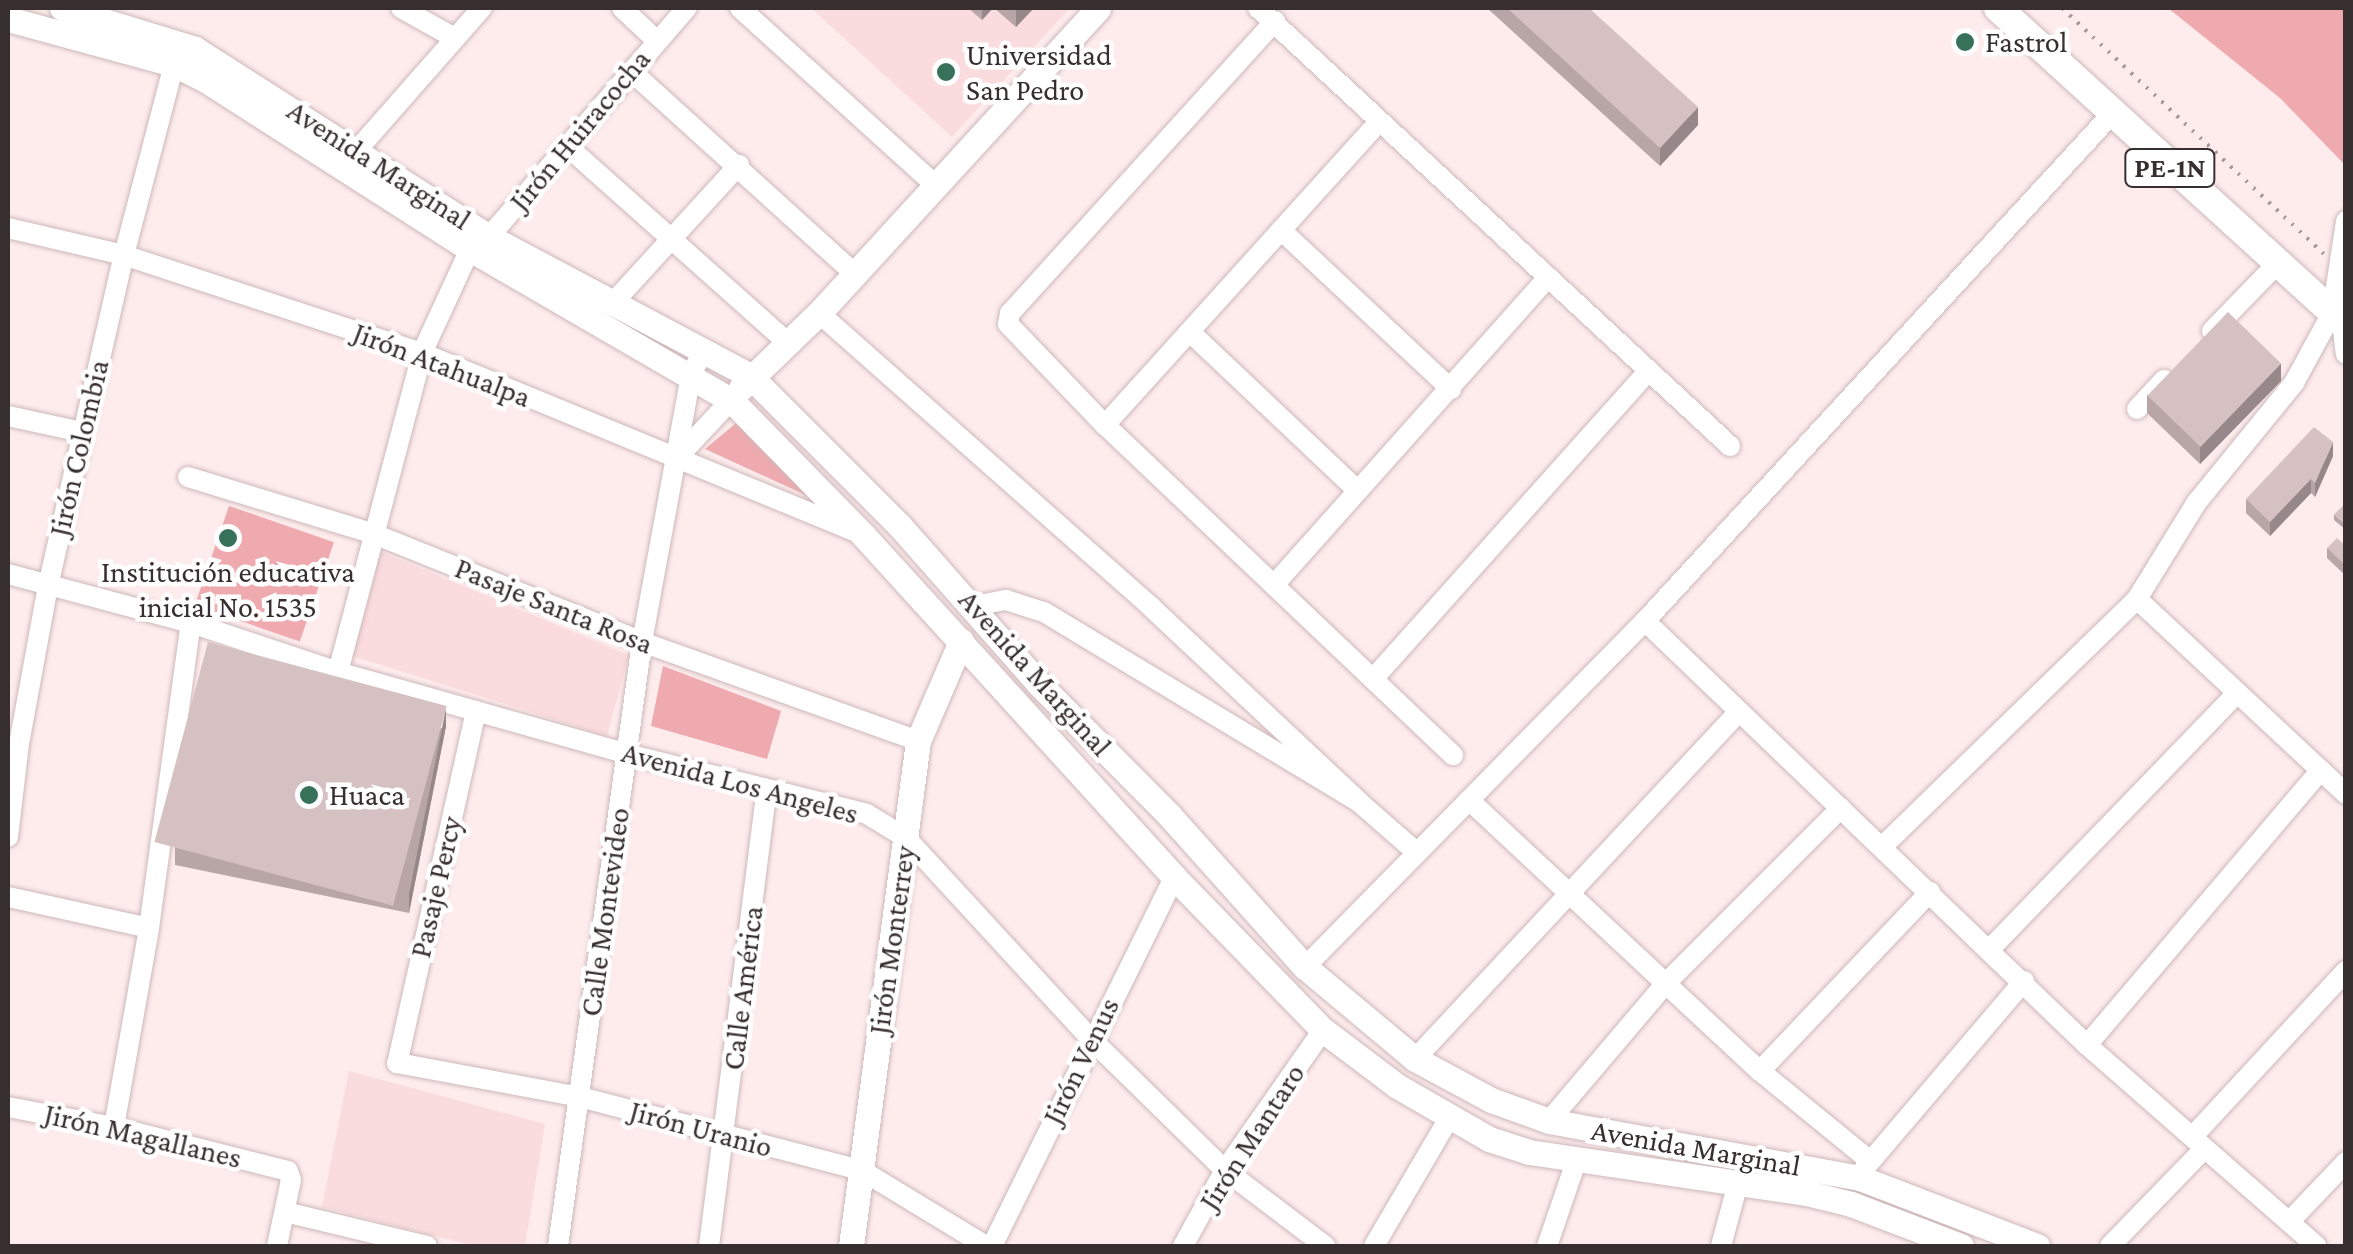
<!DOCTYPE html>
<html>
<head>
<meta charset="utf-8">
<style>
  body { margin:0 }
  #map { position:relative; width:2353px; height:1254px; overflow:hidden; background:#feeced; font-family:"Crimson Pro",serif }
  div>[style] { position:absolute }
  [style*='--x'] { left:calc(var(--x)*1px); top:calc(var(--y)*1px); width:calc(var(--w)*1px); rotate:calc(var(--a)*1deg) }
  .built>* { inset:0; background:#fbdcde }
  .green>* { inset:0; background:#eeaaaf; transform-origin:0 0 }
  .path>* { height:4px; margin-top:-2px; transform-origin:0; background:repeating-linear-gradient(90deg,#a89a9b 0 2.5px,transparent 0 10.5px) }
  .roads { filter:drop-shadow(0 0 2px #cdb8b9) drop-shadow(0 0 2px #cdb8b9) }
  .minor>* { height:20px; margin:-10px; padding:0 10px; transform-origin:10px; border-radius:10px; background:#fff }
  .major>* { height:25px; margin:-12.5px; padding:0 12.5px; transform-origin:12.5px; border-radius:12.5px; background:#fff }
  .highway>* { height:28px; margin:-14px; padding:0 14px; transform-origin:14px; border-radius:14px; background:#fff }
  .wall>* { inset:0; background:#b8a6a7 }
  .shaded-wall>* { inset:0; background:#968788 }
  .building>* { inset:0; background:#d6c1c2; transform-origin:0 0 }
  .dots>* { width:28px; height:28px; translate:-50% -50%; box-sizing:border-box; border:5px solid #fff; border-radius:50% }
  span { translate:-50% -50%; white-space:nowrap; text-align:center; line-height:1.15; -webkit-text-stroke:9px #fff; paint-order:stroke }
  .shield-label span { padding:2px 8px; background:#fff; border:2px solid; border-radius:8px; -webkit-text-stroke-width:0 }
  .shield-label { font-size:28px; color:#372e2f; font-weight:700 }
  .poi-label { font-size:30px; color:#372e2f }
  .left { translate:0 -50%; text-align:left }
  .street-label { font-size:30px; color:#372e2f }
  .frame { position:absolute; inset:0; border:10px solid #372e2f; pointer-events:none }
</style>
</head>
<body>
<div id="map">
  <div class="built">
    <div style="clip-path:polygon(811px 8px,1070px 8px,952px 137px)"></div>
    <div style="clip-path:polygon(381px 552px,629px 655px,607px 736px,352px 656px)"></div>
    <div style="clip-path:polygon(349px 1071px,545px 1124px,525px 1246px,475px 1246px,322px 1207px)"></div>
  </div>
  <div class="green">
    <div style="clip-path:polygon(2168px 8px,2345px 8px,2345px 165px,2280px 98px)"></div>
    <div style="clip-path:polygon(747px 414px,834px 508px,705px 449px)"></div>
    <div style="left:229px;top:506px;width:111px;height:105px;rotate:19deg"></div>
    <div style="clip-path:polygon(663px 666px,781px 711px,767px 759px,651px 726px)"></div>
  </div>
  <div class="path">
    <div style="--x:2062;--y:8;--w:359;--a:43.2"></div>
  </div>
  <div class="roads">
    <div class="minor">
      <div style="--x:401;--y:8;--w:60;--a:29.1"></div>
      <div style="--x:622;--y:8;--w:47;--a:43.3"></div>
      <div style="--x:740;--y:8;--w:263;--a:42.2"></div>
      <div style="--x:1258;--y:8;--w:644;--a:42.86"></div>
      <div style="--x:1275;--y:21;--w:394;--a:132.2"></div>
      <div style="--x:1010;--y:313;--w:11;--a:100"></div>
      <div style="--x:1008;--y:324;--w:140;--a:46.2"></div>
      <div style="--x:1105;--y:425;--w:480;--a:43.5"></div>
      <div style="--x:631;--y:71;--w:301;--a:42.2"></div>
      <div style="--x:567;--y:146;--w:295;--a:41.7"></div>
      <div style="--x:358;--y:149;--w:188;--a:-48.7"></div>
      <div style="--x:8;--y:228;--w:119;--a:13.1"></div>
      <div style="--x:124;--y:255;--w:314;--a:18.2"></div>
      <div style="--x:422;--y:353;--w:472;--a:22.4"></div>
      <div style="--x:1281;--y:230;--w:233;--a:43.1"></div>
      <div style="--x:611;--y:305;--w:190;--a:-47.6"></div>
      <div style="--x:819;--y:313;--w:445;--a:41.5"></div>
      <div style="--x:1152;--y:608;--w:284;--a:43.1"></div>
      <div style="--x:2342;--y:323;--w:31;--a:83"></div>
      <div style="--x:2212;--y:331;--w:93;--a:-45.9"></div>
      <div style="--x:1190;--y:332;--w:231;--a:43.4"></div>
      <div style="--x:2137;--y:409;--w:40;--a:-47"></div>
      <div style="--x:8;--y:416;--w:76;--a:12.2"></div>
      <div style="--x:1105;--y:425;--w:409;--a:-47.9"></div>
      <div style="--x:677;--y:458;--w:79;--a:-47"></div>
      <div style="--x:188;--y:477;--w:195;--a:17"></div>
      <div style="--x:374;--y:534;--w:289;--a:21.9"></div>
      <div style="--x:642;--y:642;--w:293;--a:19.7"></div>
      <div style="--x:8;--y:574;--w:189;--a:15"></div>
      <div style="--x:191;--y:623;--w:155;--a:18.4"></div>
      <div style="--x:338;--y:672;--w:300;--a:15.8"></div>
      <div style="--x:627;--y:754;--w:247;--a:14"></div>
      <div style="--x:867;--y:814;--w:46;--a:31.6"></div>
      <div style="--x:906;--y:838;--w:273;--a:47.4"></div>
      <div style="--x:1091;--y:1039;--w:187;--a:44.4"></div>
      <div style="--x:1225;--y:1170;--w:126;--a:37.2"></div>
      <div style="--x:1274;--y:585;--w:412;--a:-48.3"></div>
      <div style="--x:2137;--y:599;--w:286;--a:43"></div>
      <div style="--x:974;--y:606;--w:33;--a:-11"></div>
      <div style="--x:1006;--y:600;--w:40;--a:18"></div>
      <div style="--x:1044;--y:612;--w:368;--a:31.1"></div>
      <div style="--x:1359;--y:802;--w:74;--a:41.2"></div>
      <div style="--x:1645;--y:621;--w:612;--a:43.81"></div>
      <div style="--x:2087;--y:1045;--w:305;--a:41.2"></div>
      <div style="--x:338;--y:672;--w:330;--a:-75.2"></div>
      <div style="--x:422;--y:353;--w:115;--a:-65.2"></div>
      <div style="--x:470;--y:249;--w:22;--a:-32"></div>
      <div style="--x:489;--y:237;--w:303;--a:-49.2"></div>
      <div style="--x:1373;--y:679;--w:411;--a:-48.2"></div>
      <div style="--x:476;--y:711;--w:361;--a:102.6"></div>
      <div style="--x:397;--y:1063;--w:186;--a:10.5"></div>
      <div style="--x:580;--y:1097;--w:290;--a:14.6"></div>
      <div style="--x:861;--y:1170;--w:146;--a:31.3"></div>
      <div style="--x:1469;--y:800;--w:398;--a:43"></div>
      <div style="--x:1760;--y:1071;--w:139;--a:39.2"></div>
      <div style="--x:8;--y:837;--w:94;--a:-83.3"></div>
      <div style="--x:19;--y:744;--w:161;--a:-79.6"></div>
      <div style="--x:48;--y:586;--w:340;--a:-77.1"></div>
      <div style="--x:124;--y:255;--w:197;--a:-75.3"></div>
      <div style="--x:1882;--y:847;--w:356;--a:-44.2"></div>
      <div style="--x:2137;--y:599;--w:114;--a:-58.3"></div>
      <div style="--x:2197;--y:502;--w:154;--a:-50.8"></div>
      <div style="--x:2294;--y:383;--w:80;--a:-61.5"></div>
      <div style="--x:2332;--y:313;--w:93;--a:-81.3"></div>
      <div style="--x:8;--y:897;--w:144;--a:12.4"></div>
      <div style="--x:1990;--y:949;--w:356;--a:-46"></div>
      <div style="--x:1305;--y:967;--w:485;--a:-45.5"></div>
      <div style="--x:1645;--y:621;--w:688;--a:-47.36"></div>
      <div style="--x:2087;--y:1045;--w:361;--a:-49.6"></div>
      <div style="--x:1415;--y:1059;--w:475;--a:-47"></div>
      <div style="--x:1760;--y:1071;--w:247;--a:-46.5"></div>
      <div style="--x:8;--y:1107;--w:108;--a:10.7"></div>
      <div style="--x:114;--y:1127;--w:179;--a:14.2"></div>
      <div style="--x:288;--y:1171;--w:9;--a:72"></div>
      <div style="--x:291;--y:1180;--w:67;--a:102"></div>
      <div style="--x:1549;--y:1121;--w:182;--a:-49.7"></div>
      <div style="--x:1667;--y:982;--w:246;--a:-45"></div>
      <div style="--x:114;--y:1127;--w:202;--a:-80"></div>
      <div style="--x:149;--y:928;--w:308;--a:-82.2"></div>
      <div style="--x:2194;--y:1135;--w:224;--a:-47.2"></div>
      <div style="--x:1864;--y:1169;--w:247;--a:-49.6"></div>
      <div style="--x:285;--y:1212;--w:146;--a:13.5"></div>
      <div style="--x:2289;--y:1222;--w:83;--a:-46.5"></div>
      <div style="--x:558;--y:1246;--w:610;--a:-82.08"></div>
      <div style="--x:642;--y:642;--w:272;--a:-79.6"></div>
      <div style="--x:691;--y:374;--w:25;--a:-61"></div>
      <div style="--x:709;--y:1246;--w:461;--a:-82.8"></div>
      <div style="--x:992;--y:1246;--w:411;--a:-63.7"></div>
      <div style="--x:1183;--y:1246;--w:87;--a:-61.1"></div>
      <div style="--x:1225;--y:1170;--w:171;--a:-55"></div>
      <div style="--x:1374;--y:1246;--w:148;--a:-59.6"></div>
      <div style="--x:1547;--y:1246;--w:89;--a:-71"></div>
      <div style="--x:1721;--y:1246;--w:65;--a:-74.9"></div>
      <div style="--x:2110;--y:1246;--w:136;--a:-45.9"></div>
    </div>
    <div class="major">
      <div style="--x:62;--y:8;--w:139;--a:17.1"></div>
      <div style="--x:195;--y:49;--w:349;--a:32.6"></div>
      <div style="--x:489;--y:237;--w:296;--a:28"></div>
      <div style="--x:750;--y:376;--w:211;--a:45"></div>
      <div style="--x:899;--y:525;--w:212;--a:48.6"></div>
      <div style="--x:1039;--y:684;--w:185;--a:45.2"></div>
      <div style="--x:1169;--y:815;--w:204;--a:48.2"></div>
      <div style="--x:1305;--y:967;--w:143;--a:39.9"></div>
      <div style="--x:1415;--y:1059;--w:86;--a:28.3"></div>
      <div style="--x:1491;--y:1100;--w:62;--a:19.9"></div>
      <div style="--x:1549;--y:1121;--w:316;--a:10.4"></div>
      <div style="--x:1860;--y:1178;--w:190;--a:21"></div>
      <div style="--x:8;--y:19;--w:172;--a:15.2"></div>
      <div style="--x:174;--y:64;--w:34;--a:27"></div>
      <div style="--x:204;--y:79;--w:316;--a:32.6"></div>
      <div style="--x:470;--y:249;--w:302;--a:30.1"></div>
      <div style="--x:731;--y:400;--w:190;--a:45.6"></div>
      <div style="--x:864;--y:536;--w:461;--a:47.7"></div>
      <div style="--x:1174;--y:877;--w:214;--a:45.8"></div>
      <div style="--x:1323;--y:1030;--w:93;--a:37.1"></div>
      <div style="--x:1397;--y:1086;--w:106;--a:29.9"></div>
      <div style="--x:1489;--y:1139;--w:42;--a:18"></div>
      <div style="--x:1529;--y:1152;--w:281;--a:8.4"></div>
      <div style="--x:1807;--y:1193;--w:45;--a:14"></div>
      <div style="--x:1851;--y:1204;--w:118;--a:20.9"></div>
      <div style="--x:741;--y:388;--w:108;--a:-43.9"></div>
      <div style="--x:819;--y:313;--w:413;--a:-47.5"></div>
      <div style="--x:851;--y:1246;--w:509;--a:-82.44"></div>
      <div style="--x:918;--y:741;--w:109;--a:-66.7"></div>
    </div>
    <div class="highway">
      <div style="--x:1998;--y:8;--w:471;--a:42.3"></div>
    </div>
  </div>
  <div class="wall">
    <div style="clip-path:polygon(968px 8px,993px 8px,982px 20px)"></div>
    <div style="clip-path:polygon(994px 8px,1034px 8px,1016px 27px)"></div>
    <div style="clip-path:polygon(1487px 8px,1589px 8px,1698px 125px,1660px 166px)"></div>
    <div style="clip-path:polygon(2281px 381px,2200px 464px,2147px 413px,2147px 395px)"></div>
    <div style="clip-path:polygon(2333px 456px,2315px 497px,2311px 493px,2270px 536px,2246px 513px,2246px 499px)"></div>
    <div style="clip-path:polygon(2346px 503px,2346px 530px,2334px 520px,2334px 515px)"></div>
    <div style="clip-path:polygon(2346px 546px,2346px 576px,2327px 558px,2327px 548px)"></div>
    <div style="clip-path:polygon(446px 726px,409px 913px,175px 865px,175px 846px)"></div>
  </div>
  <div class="shaded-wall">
    <div style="clip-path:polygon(982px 8px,993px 8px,982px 20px)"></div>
    <div style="clip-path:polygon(1016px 8px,1034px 8px,1016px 27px)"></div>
    <div style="clip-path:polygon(1698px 107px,1698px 125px,1660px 166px,1660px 148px)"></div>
    <div style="clip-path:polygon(2281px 363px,2281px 381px,2200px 464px,2200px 446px)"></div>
    <div style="clip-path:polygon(2333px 442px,2333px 456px,2315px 497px,2315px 483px)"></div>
    <div style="clip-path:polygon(2311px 479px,2311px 493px,2270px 536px,2270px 522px)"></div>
    <div style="clip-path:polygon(446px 708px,446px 726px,409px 913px,409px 894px)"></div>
  </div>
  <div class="building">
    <div style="clip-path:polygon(1507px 8px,1589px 8px,1698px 107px,1660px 148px)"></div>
    <div style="left:2228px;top:312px;width:74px;height:116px;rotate:44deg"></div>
    <div style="clip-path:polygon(2314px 427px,2333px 442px,2315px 483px,2311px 479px,2270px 522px,2246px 499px)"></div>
    <div style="clip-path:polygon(2346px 503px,2346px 525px,2334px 515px)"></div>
    <div style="clip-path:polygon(2337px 538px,2346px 546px,2346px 566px,2327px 548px)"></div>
    <div style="left:208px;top:642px;width:247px;height:207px;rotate:15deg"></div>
  </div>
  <div class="dots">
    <div style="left:1965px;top:42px;background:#38715a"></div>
    <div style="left:946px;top:72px;background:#38715a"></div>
    <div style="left:228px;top:538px;background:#38715a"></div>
    <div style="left:309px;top:795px;background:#38715a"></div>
  </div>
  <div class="shield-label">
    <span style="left:2170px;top:168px">PE-1N</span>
  </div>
  <div class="poi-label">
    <span class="left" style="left:1985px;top:42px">Fastrol</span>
    <span class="left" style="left:966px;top:72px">Universidad<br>San Pedro</span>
    <span style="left:228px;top:589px">Institución educativa<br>inicial No. 1535</span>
    <span class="left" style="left:329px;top:795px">Huaca</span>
  </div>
  <div class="street-label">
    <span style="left:580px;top:130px;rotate:-50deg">Jirón Huiracocha</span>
    <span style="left:379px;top:165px;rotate:33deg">Avenida Marginal</span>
    <span style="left:442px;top:365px;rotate:21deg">Jirón Atahualpa</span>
    <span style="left:79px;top:448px;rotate:-77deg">Jirón Colombia</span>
    <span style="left:554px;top:606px;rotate:22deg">Pasaje Santa Rosa</span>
    <span style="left:1035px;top:673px;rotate:48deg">Avenida Marginal</span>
    <span style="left:740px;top:783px;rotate:15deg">Avenida Los Angeles</span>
    <span style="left:436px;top:887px;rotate:-77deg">Pasaje Percy</span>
    <span style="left:605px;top:912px;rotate:-82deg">Calle Montevideo</span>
    <span style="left:892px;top:940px;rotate:-82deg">Jirón Monterrey</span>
    <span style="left:743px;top:988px;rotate:-83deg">Calle América</span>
    <span style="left:1081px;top:1061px;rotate:-64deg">Jirón Venus</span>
    <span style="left:701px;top:1129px;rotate:15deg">Jirón Uranio</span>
    <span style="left:143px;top:1136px;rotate:13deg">Jirón Magallanes</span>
    <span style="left:1252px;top:1137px;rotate:-57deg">Jirón Mantaro</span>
    <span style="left:1696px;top:1148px;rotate:10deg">Avenida Marginal</span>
  </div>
  <div class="frame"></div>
</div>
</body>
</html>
